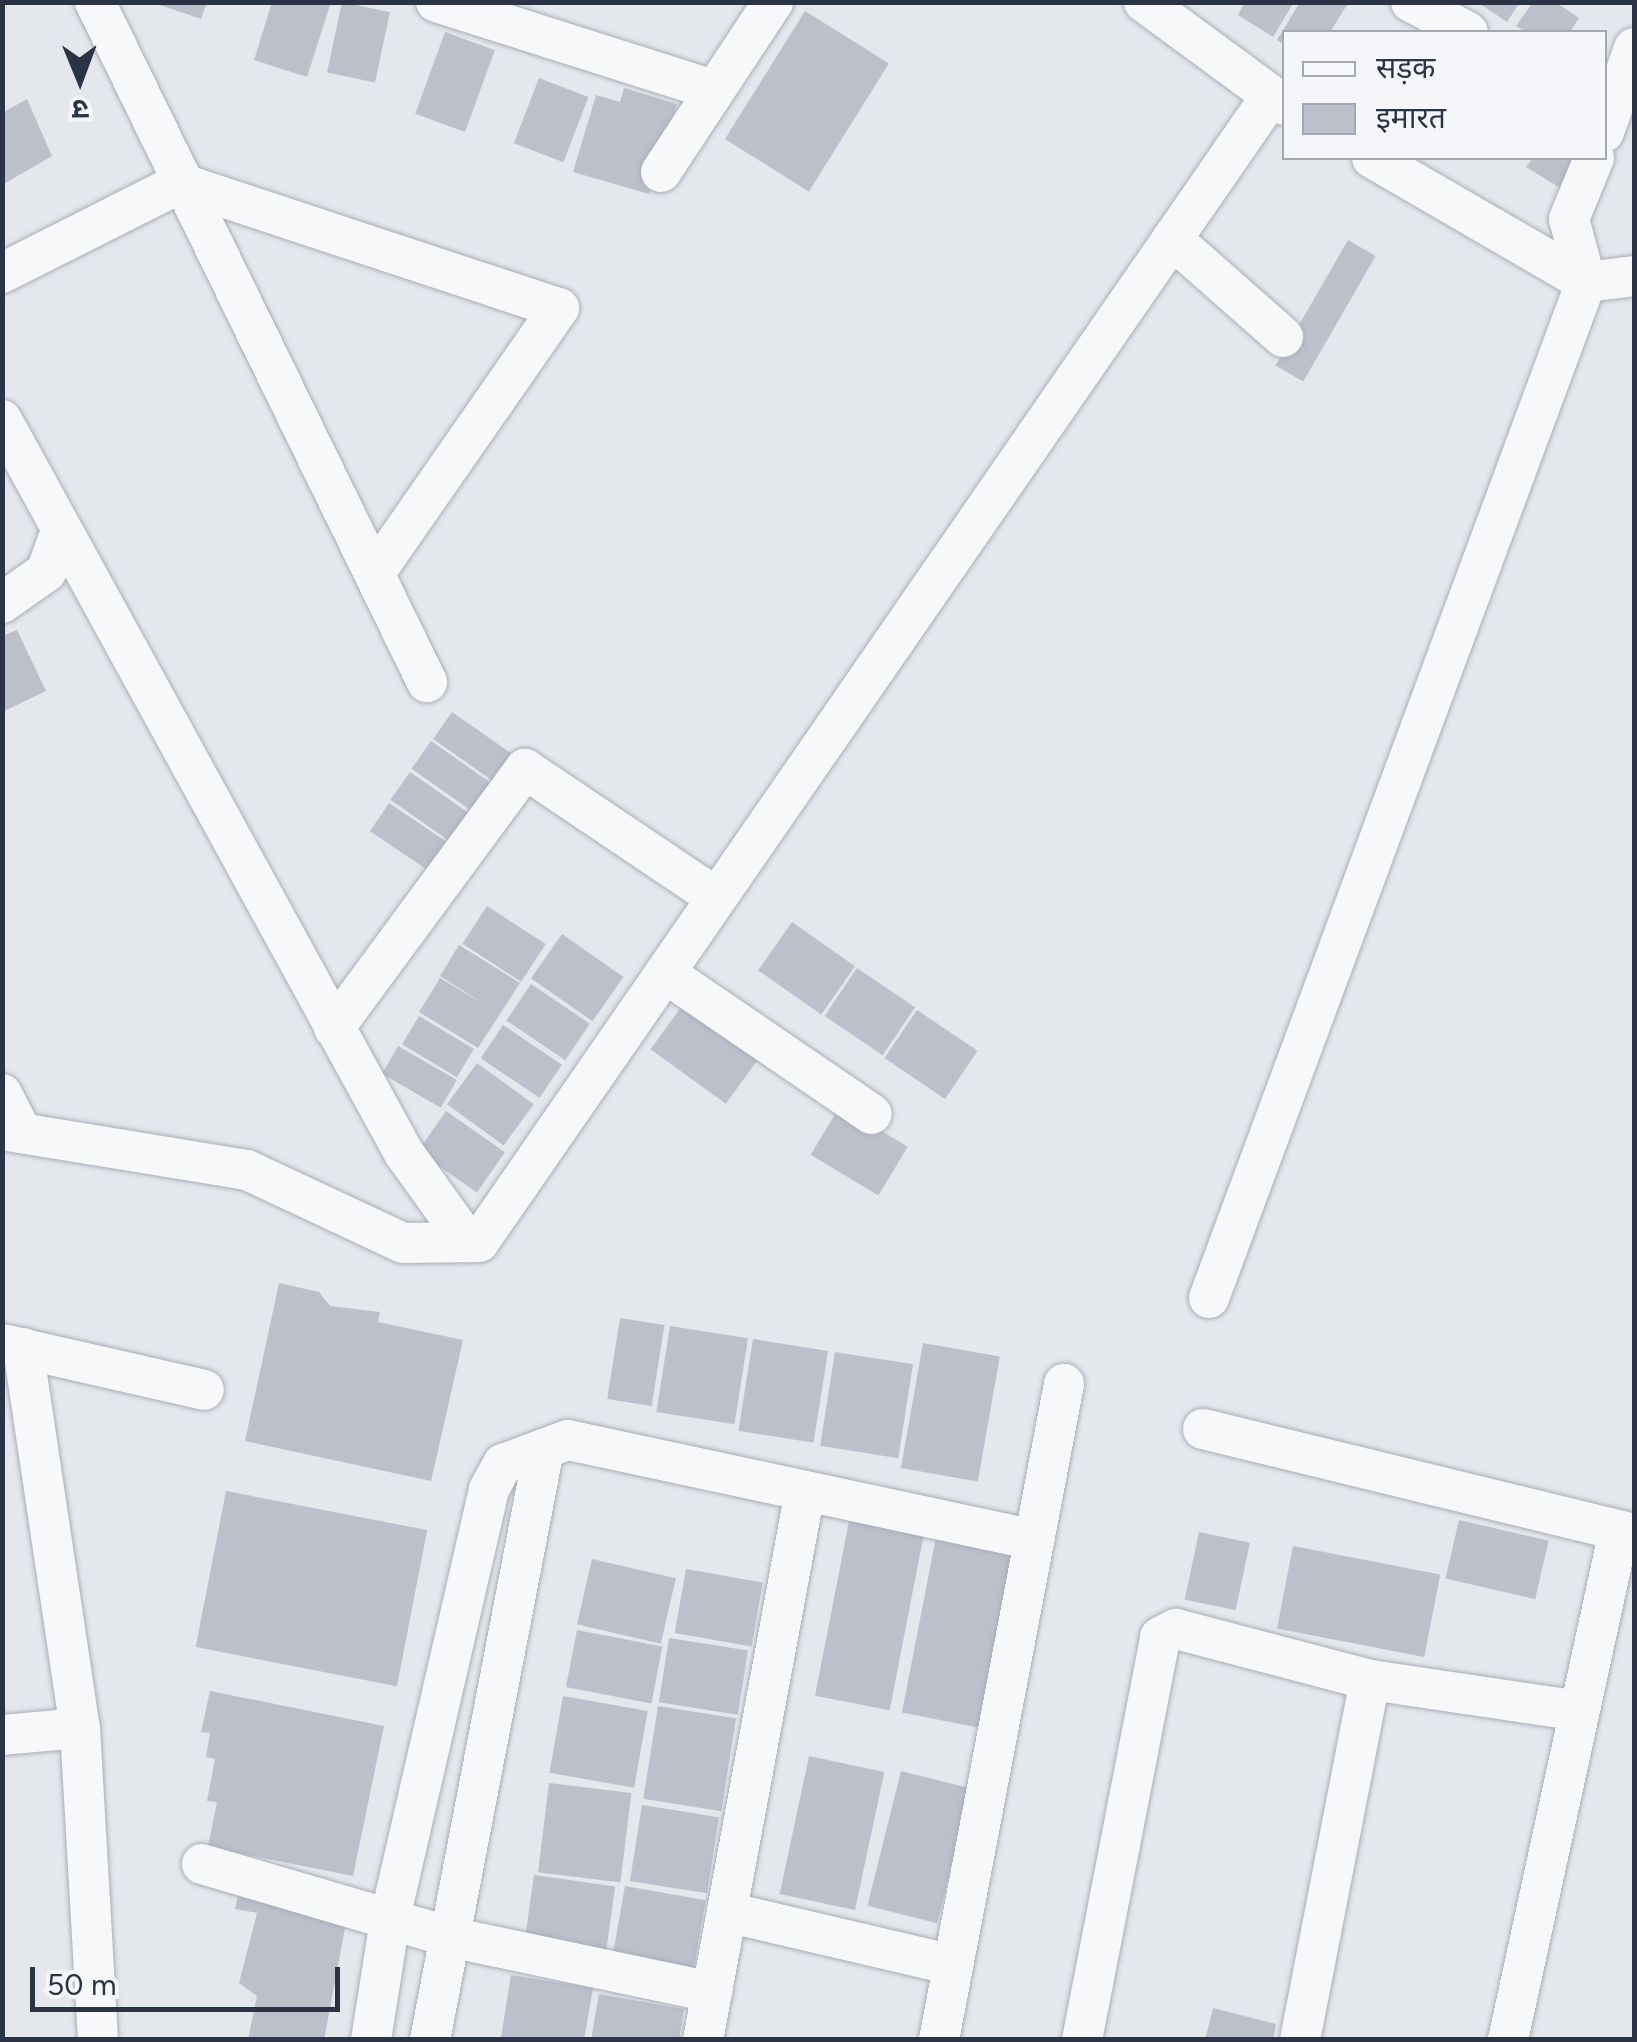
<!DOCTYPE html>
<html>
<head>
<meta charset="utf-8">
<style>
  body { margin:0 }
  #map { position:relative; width:1637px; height:2042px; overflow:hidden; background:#e4e7ec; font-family:Figtree,"Noto Sans Devanagari",sans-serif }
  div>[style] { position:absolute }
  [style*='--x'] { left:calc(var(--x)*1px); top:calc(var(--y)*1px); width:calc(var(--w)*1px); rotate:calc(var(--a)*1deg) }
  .building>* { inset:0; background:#bbc0ca; transform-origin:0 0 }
  .roads { filter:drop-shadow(0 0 2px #a9aeb7) drop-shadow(0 0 2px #a9aeb7) }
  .street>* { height:40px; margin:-20px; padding:0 20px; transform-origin:20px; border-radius:20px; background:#f7f8fa }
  span { translate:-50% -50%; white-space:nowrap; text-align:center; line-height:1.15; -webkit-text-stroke:10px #f4f6f9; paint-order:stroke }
  .frame { position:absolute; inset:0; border:5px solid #2b3445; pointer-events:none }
  .legend { position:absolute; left:1282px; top:30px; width:325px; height:130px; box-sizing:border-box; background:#f4f6f9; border:2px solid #a4a8b1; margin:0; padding:12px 18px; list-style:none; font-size:30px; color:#2b3445 }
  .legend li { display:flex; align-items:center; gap:20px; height:50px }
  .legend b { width:50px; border:2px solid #a4a8b1 }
  .north { position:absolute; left:30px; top:30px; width:100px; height:100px; -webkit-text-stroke:8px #f4f6f9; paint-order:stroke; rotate:179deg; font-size:28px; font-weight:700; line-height:40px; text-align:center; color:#2b3445 }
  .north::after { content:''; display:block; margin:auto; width:35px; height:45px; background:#2b3445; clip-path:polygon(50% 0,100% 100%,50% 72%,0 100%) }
  .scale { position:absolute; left:30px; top:1967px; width:310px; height:45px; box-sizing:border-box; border:5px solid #2b3445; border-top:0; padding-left:12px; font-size:30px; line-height:35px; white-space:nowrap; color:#2b3445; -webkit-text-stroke:8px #f4f6f9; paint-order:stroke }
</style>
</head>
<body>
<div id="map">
  <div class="building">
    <div style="clip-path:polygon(151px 2px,207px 2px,201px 19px)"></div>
    <div style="clip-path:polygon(272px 2px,331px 2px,307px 77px,254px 60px)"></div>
    <div style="left:342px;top:2px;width:49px;height:72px;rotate:12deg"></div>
    <div style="clip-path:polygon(1245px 2px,1294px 2px,1273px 37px,1238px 15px)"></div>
    <div style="clip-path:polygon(1300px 2px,1342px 2px,1347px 5px,1330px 32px,1284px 32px,1284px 45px,1277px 40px)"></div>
    <div style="clip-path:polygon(1477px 2px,1520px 2px,1507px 22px)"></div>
    <div style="clip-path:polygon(1533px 2px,1555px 2px,1579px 18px,1570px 32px,1526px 32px,1516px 26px)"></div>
    <div style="left:805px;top:11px;width:99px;height:151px;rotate:32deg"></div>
    <div style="left:445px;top:32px;width:53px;height:87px;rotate:20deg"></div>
    <div style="left:539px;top:78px;width:53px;height:70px;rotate:21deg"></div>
    <div style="clip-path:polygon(624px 88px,677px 104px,649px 194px,573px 172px,596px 95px,620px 102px)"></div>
    <div style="clip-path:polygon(27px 99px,52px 156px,2px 185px,2px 113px)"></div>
    <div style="clip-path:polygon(1533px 158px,1582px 158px,1562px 189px,1526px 167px)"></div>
    <div style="left:1348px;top:240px;width:32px;height:145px;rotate:30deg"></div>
    <div style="clip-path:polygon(17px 630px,46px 691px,2px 712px,2px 636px)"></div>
    <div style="left:452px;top:712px;width:73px;height:33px;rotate:35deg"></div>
    <div style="left:431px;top:741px;width:75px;height:34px;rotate:35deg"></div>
    <div style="left:410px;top:772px;width:73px;height:34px;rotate:35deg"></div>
    <div style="left:389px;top:803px;width:73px;height:34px;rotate:34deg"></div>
    <div style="left:487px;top:906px;width:70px;height:45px;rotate:33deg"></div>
    <div style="left:792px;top:922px;width:77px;height:59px;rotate:35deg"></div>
    <div style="left:562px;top:934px;width:75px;height:54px;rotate:35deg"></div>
    <div style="clip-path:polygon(459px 945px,520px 983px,478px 1048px,419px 1012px,440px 978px,487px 1006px,440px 976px)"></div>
    <div style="left:857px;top:968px;width:70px;height:58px;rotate:34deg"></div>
    <div style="left:531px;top:984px;width:71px;height:44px;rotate:34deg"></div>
    <div style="left:687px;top:999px;width:93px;height:62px;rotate:36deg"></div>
    <div style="left:917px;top:1010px;width:73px;height:58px;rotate:34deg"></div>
    <div style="left:419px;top:1016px;width:64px;height:33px;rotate:31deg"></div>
    <div style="left:503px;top:1025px;width:71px;height:40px;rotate:34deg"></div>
    <div style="left:398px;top:1046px;width:68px;height:32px;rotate:30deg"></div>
    <div style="left:477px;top:1063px;width:70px;height:51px;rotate:36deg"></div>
    <div style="left:840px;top:1106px;width:79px;height:57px;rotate:31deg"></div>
    <div style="left:446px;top:1111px;width:72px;height:49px;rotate:35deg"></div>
    <div style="clip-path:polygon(279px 1283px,319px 1292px,330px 1306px,380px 1312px,378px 1322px,463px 1340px,431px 1481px,245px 1441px)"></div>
    <div style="left:620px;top:1318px;width:45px;height:82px;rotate:9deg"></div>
    <div style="left:670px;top:1326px;width:79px;height:87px;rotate:9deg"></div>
    <div style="left:753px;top:1339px;width:76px;height:93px;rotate:9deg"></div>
    <div style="left:923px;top:1343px;width:78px;height:127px;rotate:10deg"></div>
    <div style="left:835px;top:1352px;width:79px;height:95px;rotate:9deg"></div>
    <div style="left:226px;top:1491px;width:205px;height:159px;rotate:11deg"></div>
    <div style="left:850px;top:1516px;width:76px;height:183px;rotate:11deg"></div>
    <div style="left:1459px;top:1520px;width:92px;height:60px;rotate:13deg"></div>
    <div style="left:937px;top:1532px;width:84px;height:184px;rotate:11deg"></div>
    <div style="left:1199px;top:1532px;width:52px;height:69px;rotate:12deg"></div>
    <div style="left:1293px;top:1546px;width:150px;height:84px;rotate:11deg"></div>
    <div style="left:592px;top:1559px;width:86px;height:67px;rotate:13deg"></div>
    <div style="left:686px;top:1569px;width:78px;height:65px;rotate:10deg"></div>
    <div style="left:577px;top:1630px;width:87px;height:58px;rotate:11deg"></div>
    <div style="left:669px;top:1638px;width:80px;height:65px;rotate:9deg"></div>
    <div style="clip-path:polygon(210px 1691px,384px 1726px,353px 1876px,208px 1847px,217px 1802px,207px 1801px,215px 1759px,206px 1757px,210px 1733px,201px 1732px)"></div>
    <div style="left:563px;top:1696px;width:86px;height:78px;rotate:10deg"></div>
    <div style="left:658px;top:1706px;width:79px;height:94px;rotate:9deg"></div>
    <div style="left:809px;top:1756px;width:77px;height:141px;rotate:12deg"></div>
    <div style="left:901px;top:1771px;width:72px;height:139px;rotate:14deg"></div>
    <div style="left:549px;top:1783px;width:83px;height:90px;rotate:7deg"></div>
    <div style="left:642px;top:1805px;width:78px;height:77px;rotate:9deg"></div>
    <div style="left:534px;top:1875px;width:82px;height:67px;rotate:8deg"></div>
    <div style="left:625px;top:1886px;width:82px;height:74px;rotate:10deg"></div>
    <div style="clip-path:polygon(238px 1896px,347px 1917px,324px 2040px,248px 2040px,257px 1996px,239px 1983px,257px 1913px,235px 1909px)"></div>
    <div style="clip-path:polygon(511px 1975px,593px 1988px,584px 2040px,501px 2038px)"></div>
    <div style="clip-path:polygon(599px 1994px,684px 2009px,679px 2040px,591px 2040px)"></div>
    <div style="clip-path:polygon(1213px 2008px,1276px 2024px,1273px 2040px,1205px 2040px)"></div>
  </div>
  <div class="roads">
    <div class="street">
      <div style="--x:95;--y:2;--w:757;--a:63.98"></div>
      <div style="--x:436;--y:2;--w:291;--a:17.6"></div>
      <div style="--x:1144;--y:2;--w:174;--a:36.3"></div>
      <div style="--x:1411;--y:2;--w:64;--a:27.8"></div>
      <div style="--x:1604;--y:132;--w:89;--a:-70.3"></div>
      <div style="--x:1372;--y:158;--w:247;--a:30.1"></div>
      <div style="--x:1586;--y:282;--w:48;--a:-7.1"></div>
      <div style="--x:661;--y:172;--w:204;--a:-56.6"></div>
      <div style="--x:1172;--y:239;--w:148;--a:41.4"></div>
      <div style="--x:2;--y:273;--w:199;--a:-26.8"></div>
      <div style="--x:180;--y:183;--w:399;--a:18.3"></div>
      <div style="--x:559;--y:308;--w:320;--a:124.8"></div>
      <div style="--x:2;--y:420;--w:836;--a:61.26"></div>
      <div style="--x:404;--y:1153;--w:110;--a:54.3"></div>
      <div style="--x:2;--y:603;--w:54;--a:-35.2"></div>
      <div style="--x:46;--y:572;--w:40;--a:-69.8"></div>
      <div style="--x:665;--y:973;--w:250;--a:34.3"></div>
      <div style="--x:334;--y:1028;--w:322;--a:-53.6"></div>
      <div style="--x:525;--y:769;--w:228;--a:33.9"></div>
      <div style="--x:2;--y:1094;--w:44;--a:62.9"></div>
      <div style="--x:2;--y:1130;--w:248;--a:9.3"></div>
      <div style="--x:247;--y:1170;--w:172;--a:25.1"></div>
      <div style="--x:403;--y:1243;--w:76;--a:-0.8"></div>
      <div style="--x:479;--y:1242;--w:1393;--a:-55.35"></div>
      <div style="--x:1209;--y:1298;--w:1084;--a:-69.64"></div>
      <div style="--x:1586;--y:282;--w:65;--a:-105.1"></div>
      <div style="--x:1569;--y:219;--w:66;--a:-67.7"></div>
      <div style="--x:2;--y:1344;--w:207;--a:12.8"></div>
      <div style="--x:23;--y:1348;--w:384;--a:81.5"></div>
      <div style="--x:80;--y:1728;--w:313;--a:86.7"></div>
      <div style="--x:1203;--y:1429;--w:444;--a:13.7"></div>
      <div style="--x:2;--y:1735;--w:78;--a:-5.1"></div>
      <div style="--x:202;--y:1864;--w:259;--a:16.4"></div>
      <div style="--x:450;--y:1937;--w:268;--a:11.9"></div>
      <div style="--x:727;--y:1912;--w:232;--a:13.2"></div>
      <div style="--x:371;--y:2040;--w:128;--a:-81"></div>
      <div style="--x:391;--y:1914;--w:436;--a:-77"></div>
      <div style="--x:489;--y:1489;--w:29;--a:-61"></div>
      <div style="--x:503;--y:1464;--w:69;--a:-20.3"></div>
      <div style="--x:568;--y:1440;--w:477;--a:12.1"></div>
      <div style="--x:430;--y:2040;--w:602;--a:-79.08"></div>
      <div style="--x:703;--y:2040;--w:558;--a:-79.47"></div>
      <div style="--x:939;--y:2040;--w:668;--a:-79.21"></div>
      <div style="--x:1082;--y:2040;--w:410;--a:-79"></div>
      <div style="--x:1160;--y:1637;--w:18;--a:-27"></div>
      <div style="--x:1176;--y:1629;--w:201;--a:14.7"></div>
      <div style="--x:1370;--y:1680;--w:211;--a:8.4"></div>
      <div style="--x:1300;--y:2040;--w:367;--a:-79"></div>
      <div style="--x:1508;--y:2040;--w:521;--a:-77.7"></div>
    </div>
  </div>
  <div class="frame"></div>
  <ul class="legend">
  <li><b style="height:12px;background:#f7f8fa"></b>सड़क</li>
  <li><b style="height:28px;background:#bbc0ca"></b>इमारत</li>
  </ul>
  <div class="north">उ</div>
  <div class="scale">50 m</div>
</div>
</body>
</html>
